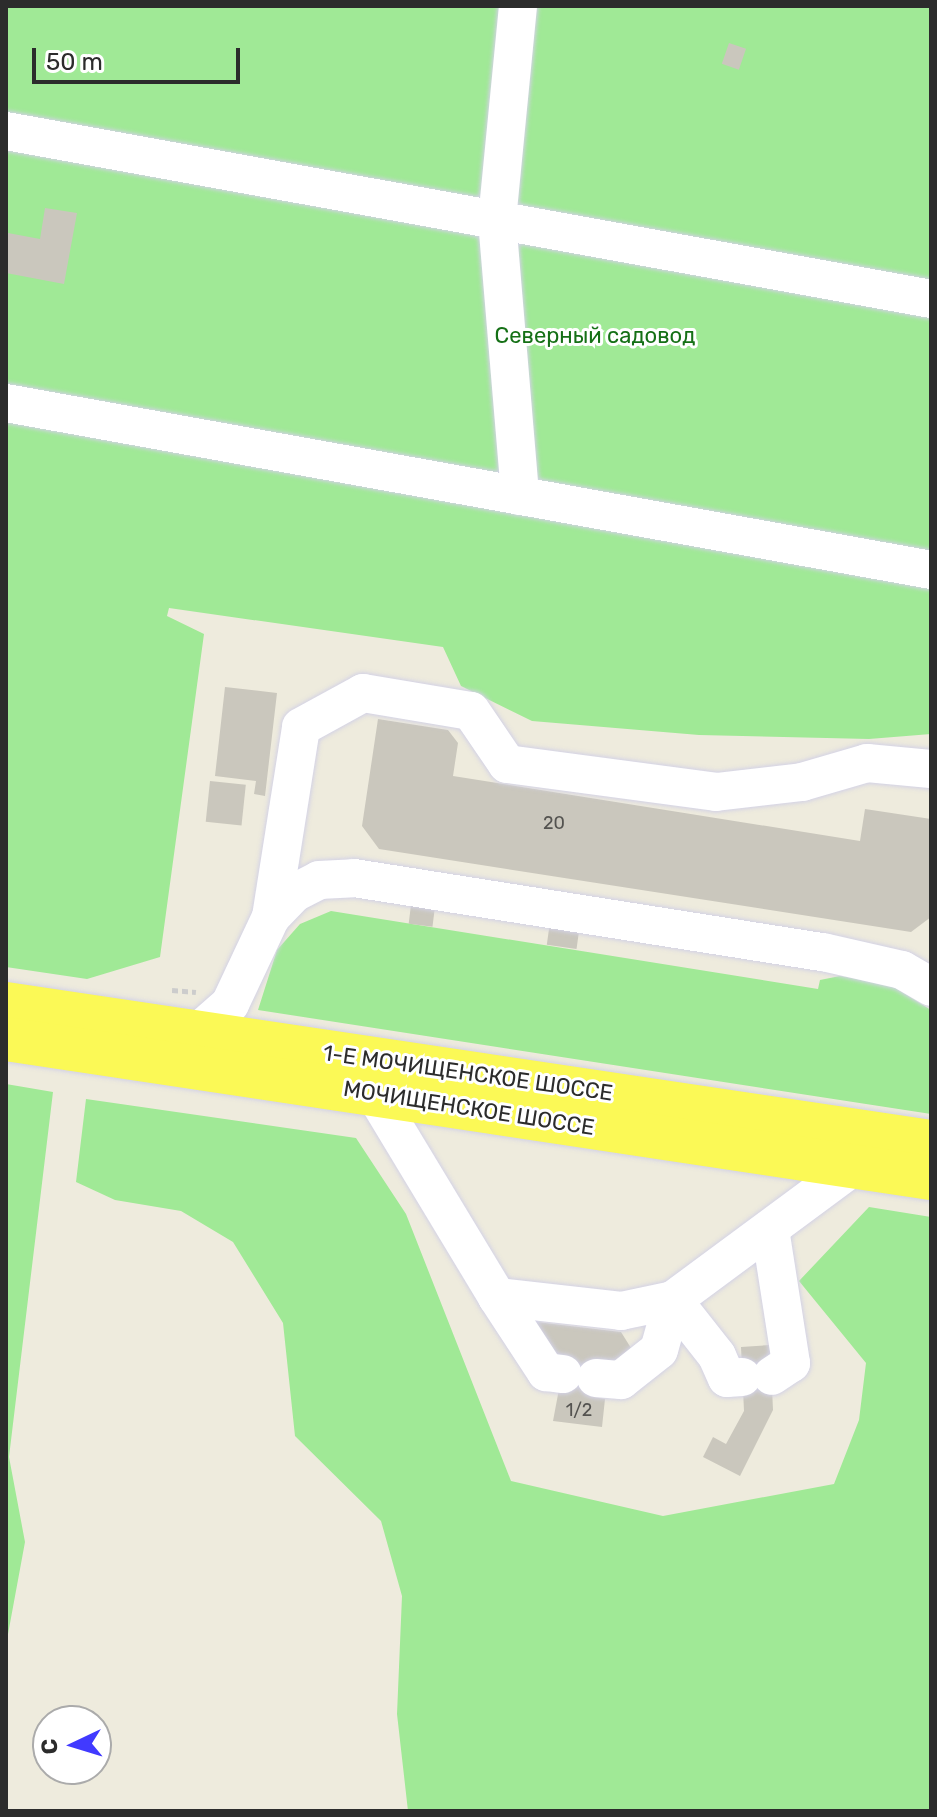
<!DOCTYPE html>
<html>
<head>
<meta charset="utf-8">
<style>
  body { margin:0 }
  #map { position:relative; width:937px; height:1817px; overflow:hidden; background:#eeebdd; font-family:Rubik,sans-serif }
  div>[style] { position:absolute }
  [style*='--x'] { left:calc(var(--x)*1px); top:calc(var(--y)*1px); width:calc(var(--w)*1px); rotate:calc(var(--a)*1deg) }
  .green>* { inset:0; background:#a0e996 }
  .building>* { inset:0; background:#cac7bd; transform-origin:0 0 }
  .path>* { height:5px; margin-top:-2.5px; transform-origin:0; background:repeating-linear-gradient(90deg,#ccc 0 6px,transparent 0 10px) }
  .roads { filter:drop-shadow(0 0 2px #d3d2e5) drop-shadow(0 0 2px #d3d2e5) }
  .minor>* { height:38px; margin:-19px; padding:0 19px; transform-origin:19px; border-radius:19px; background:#fff }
  .major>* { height:44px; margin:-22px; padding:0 22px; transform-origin:22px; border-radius:22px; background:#fbf956 }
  span { translate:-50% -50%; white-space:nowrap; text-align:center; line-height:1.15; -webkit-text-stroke:6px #fff; paint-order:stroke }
  .number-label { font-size:18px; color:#545350 }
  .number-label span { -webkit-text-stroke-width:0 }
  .park-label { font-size:22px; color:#157016 }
  .street-label { font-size:22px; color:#2c2c2c }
  .frame { position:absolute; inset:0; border:8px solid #2c2c2c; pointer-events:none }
  .north { position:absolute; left:32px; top:1705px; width:80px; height:80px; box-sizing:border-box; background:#fff; border:2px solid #ababab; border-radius:50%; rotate:266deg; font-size:22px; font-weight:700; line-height:32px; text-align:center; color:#2c2c2c }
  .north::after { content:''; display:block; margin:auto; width:28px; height:36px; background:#413aff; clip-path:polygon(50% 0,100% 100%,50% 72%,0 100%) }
  .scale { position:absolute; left:32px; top:48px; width:208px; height:36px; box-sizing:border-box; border:4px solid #2c2c2c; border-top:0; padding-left:10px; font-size:24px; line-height:28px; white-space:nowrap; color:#2c2c2c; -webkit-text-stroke:6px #fff; paint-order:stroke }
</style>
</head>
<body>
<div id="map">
  <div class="green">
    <div style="clip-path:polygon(6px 6px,931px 6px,931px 734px,869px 739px,699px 735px,532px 721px,461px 686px,443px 647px,169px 608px,167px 616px,204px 634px,160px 957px,87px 979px,6px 967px)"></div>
    <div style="clip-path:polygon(331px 911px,818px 989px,820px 980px,840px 976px,889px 984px,931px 1010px,931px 1114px,258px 1010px,277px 950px,300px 924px)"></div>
    <div style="clip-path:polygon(6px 1084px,53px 1092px,9px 1457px,25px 1542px,6px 1645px)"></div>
    <div style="clip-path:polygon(86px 1099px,356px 1138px,406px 1214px,511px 1481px,663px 1516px,834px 1484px,859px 1420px,866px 1363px,799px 1281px,869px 1207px,931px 1217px,931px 1811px,408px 1811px,397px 1714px,402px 1596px,381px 1521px,295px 1436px,283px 1323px,233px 1242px,181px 1211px,115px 1200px,76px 1182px)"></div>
  </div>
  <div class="building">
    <div style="left:729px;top:43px;width:18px;height:22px;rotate:19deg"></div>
    <div style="clip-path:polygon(45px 208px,77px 213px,64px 284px,6px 273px,8px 233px,40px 239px)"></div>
    <div style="clip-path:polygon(225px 687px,277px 693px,265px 796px,254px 794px,256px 781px,215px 776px)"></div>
    <div style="clip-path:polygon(378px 719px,448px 730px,458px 743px,453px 776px,860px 841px,865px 809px,931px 819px,931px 917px,911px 932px,379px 849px,362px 826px)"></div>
    <div style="left:210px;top:781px;width:36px;height:41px;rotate:6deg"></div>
    <div style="left:411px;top:905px;width:24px;height:19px;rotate:7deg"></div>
    <div style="left:550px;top:922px;width:30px;height:23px;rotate:8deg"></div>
    <div style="clip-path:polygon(537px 1322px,621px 1332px,636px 1356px,621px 1365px,598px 1363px,594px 1397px,605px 1399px,602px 1427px,553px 1421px,565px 1357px,544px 1355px,528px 1330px)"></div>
    <div style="clip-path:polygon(770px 1345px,773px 1410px,740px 1476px,703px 1457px,713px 1437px,726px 1444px,744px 1411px,741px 1347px)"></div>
  </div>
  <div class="path">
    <div style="--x:172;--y:990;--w:24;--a:5"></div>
  </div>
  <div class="roads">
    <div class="minor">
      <div style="--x:518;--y:6;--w:215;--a:95.6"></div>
      <div style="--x:497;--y:220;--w:277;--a:85.2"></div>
      <div style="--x:6;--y:131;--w:940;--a:10.29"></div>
      <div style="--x:6;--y:403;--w:940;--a:10.23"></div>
      <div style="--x:271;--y:917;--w:192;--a:-81"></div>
      <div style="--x:301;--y:727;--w:71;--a:-28.7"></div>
      <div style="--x:363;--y:693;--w:109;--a:9.5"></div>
      <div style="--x:471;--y:711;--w:64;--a:55.8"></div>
      <div style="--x:507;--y:764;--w:211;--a:7.6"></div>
      <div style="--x:716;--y:792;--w:87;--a:-6.6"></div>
      <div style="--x:802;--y:782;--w:68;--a:-16.3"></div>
      <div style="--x:867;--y:763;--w:64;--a:5.4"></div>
      <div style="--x:197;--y:1033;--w:44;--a:-41.3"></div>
      <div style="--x:230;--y:1004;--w:96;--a:-64.8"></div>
      <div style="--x:271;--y:917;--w:33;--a:-46"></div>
      <div style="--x:294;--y:893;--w:28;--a:-27"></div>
      <div style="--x:319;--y:880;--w:35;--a:-3"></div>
      <div style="--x:354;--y:878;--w:475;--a:9"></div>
      <div style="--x:823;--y:952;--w:81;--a:12.8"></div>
      <div style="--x:902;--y:970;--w:34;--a:30"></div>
      <div style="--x:374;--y:1093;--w:238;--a:58.9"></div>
      <div style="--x:497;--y:1297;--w:125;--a:6.4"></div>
      <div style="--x:621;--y:1311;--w:53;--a:-11.9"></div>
      <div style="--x:673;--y:1300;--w:224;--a:-36.5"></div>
      <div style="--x:770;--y:1229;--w:136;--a:81.1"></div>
      <div style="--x:791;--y:1363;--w:23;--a:146"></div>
      <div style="--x:497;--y:1297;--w:90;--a:56.8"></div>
      <div style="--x:546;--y:1372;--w:17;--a:7"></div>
      <div style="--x:673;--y:1300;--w:71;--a:51.8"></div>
      <div style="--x:717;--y:1356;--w:24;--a:66"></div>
      <div style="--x:727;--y:1378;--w:15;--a:-4"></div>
      <div style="--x:596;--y:1378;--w:25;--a:5"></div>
      <div style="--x:621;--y:1380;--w:48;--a:-38.3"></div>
      <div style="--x:659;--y:1350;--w:52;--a:-74.4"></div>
    </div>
    <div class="major">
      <div style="--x:6;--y:1004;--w:935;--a:8.49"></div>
      <div style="--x:6;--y:1039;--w:935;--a:8.55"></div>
    </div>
  </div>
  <div class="number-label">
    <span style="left:554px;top:823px">20</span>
    <span style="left:579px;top:1410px">1/2</span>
  </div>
  <div class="park-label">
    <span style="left:595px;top:336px">Северный садовод</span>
  </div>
  <div class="street-label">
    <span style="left:468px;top:1073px;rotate:8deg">1-Е МОЧИЩЕНСКОЕ ШОССЕ</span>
    <span style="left:469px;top:1108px;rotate:9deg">МОЧИЩЕНСКОЕ ШОССЕ</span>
  </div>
  <div class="frame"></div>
  <div class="north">С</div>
  <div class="scale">50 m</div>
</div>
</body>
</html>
